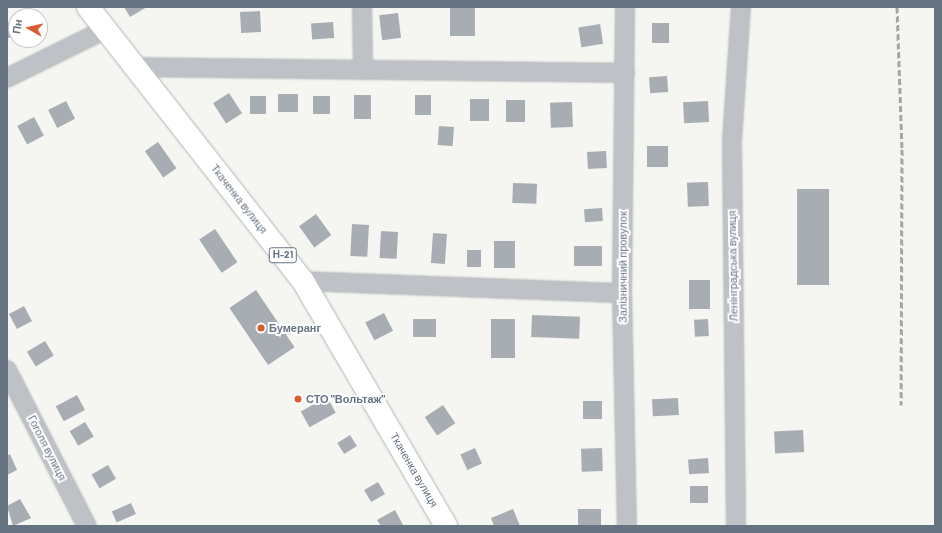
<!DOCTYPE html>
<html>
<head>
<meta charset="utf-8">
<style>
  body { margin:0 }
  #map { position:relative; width:942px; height:533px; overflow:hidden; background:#f5f5f1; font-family:Barlow,sans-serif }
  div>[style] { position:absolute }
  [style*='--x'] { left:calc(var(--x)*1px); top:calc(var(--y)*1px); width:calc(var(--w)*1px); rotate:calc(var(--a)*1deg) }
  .building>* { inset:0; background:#a7adb3; transform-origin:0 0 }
  .roads { filter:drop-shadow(0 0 1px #b2b5b9) drop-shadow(0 0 1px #b2b5b9) }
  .street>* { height:18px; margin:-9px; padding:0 9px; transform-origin:9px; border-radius:9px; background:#bec1c5 }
  .primary>* { height:22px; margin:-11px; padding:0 11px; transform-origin:11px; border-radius:11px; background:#fff }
  .rail>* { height:3px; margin-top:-1.5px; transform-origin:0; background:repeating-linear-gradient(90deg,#a2a6ab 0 6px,transparent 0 9px) }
  .dots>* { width:11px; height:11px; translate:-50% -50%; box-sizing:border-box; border:2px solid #fff; border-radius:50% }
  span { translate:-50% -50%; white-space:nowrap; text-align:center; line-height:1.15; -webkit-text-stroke:4px #fff; paint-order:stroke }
  .shield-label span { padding:1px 3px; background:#fff; border:1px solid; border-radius:3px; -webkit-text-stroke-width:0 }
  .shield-label { font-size:10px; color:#667380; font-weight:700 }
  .street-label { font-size:11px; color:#667380 }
  .poi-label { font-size:11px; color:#667380; font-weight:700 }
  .left { translate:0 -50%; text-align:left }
  .frame { position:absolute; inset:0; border:8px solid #667380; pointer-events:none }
  .north { position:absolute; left:8px; top:8px; width:40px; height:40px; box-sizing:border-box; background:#fff; border:1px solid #c2c7cc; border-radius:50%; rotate:278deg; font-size:11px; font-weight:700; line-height:16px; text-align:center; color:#667380 }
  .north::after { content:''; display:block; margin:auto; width:14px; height:18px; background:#d65e30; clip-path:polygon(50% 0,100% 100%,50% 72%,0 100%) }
</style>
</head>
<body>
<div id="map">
  <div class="building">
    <div style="clip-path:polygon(124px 7px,147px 7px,130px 17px)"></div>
    <div style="left:450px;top:7px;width:25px;height:29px"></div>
    <div style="left:260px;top:11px;width:21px;height:20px;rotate:87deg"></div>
    <div style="left:398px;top:13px;width:25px;height:19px;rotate:83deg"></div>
    <div style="clip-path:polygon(7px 20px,15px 34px,7px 39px)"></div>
    <div style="left:333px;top:22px;width:16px;height:22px;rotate:86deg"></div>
    <div style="left:652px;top:23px;width:17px;height:20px"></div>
    <div style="left:600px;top:24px;width:20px;height:22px;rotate:81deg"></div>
    <div style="left:667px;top:76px;width:16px;height:18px;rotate:86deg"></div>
    <div style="left:229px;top:93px;width:24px;height:19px;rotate:57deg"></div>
    <div style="left:278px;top:94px;width:20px;height:18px"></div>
    <div style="left:354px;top:95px;width:17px;height:24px"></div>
    <div style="left:415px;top:95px;width:16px;height:20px"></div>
    <div style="left:250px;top:96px;width:16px;height:18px"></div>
    <div style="left:313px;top:96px;width:17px;height:18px"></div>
    <div style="left:470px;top:99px;width:19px;height:22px"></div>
    <div style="left:506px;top:100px;width:19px;height:22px"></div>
    <div style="left:66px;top:101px;width:20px;height:20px;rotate:63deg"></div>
    <div style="left:708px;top:101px;width:21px;height:25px;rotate:87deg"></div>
    <div style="left:572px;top:102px;width:25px;height:22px;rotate:88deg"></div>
    <div style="left:34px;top:117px;width:21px;height:19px;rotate:62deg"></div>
    <div style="left:439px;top:126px;width:15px;height:19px;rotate:4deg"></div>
    <div style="left:158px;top:142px;width:32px;height:16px;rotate:55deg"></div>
    <div style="left:647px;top:146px;width:21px;height:21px"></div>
    <div style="left:606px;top:151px;width:17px;height:19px;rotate:87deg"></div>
    <div style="left:708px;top:182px;width:24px;height:21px;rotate:88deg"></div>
    <div style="left:513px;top:183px;width:24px;height:20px;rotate:2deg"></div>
    <div style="left:797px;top:189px;width:32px;height:96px"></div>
    <div style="left:602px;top:208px;width:13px;height:18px;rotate:86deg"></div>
    <div style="left:316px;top:214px;width:26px;height:21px;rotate:54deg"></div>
    <div style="left:352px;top:224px;width:17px;height:32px;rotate:3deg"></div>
    <div style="left:215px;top:229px;width:40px;height:19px;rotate:56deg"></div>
    <div style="left:381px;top:231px;width:17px;height:27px;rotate:3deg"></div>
    <div style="left:433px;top:233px;width:14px;height:30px;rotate:4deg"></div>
    <div style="left:494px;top:241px;width:21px;height:27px"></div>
    <div style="left:574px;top:246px;width:28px;height:20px"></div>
    <div style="left:467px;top:250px;width:14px;height:17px"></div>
    <div style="left:689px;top:280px;width:21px;height:29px"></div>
    <div style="left:256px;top:290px;width:69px;height:32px;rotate:56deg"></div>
    <div style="left:24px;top:306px;width:17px;height:17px;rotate:62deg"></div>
    <div style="left:384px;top:313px;width:20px;height:21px;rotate:63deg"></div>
    <div style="left:532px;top:315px;width:48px;height:22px;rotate:2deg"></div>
    <div style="left:413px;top:319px;width:23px;height:18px"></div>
    <div style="left:515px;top:319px;width:39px;height:24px;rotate:90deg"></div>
    <div style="left:708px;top:319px;width:17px;height:14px;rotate:87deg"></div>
    <div style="left:45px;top:341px;width:17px;height:21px;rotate:59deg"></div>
    <div style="left:77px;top:395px;width:17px;height:24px;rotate:62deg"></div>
    <div style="left:327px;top:397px;width:18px;height:30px;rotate:61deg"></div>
    <div style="left:678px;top:398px;width:17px;height:26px;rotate:87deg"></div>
    <div style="left:583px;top:401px;width:19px;height:18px"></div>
    <div style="left:443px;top:405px;width:22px;height:22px;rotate:56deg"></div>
    <div style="left:85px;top:422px;width:17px;height:18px;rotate:59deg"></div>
    <div style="left:803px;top:430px;width:22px;height:29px;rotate:87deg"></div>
    <div style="left:350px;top:435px;width:13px;height:15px;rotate:58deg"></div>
    <div style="left:475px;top:448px;width:17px;height:16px;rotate:66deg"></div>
    <div style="left:602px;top:448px;width:23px;height:21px;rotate:88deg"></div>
    <div style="clip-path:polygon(10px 454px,17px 470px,7px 475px,7px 456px)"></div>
    <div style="left:708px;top:458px;width:15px;height:20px;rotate:86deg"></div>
    <div style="left:108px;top:465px;width:16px;height:19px;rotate:60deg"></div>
    <div style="left:378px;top:482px;width:14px;height:16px;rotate:60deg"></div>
    <div style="left:690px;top:486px;width:18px;height:17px"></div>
    <div style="clip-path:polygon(20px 499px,31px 518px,13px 526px,7px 506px)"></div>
    <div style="left:131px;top:503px;width:12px;height:21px;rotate:66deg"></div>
    <div style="clip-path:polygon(513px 509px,520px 526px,494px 526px,491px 518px)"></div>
    <div style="left:578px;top:509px;width:23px;height:17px"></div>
    <div style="clip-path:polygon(395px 510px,403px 525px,381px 526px,377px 520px)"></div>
  </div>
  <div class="roads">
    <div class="street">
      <div style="--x:362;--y:7;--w:63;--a:89.1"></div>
      <div style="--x:625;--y:7;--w:286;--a:90.6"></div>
      <div style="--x:622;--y:293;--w:233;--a:88.8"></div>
      <div style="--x:136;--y:67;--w:489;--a:0.7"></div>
      <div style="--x:7;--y:78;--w:110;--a:-26.3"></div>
      <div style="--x:303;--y:281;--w:319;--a:2.2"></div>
      <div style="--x:7;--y:370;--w:175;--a:62.9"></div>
      <div style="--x:736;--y:526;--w:385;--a:-90.6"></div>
      <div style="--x:732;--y:141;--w:134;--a:-86.2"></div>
    </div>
    <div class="primary">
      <div style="--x:88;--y:7;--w:348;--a:51.9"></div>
      <div style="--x:303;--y:281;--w:284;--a:59.7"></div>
    </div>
  </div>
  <div class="rail">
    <div style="--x:897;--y:7;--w:142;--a:88"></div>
    <div style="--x:902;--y:149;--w:256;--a:90.2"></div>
  </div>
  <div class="dots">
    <div style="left:261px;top:328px;background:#d65e30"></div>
    <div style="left:298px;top:399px;background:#d65e30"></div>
  </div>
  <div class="shield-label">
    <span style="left:283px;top:255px">Н-21</span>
  </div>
  <div class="street-label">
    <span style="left:239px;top:199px;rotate:52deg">Ткаченка вулиця</span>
    <span style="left:733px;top:266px;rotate:-91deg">Ленінградська вулиця</span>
    <span style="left:623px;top:267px;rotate:-90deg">Залізничний провулок</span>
    <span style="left:47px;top:448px;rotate:63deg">Гоголя вулиця</span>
    <span style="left:414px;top:470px;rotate:60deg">Ткаченка вулиця</span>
  </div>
  <div class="poi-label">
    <span class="left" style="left:269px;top:328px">Бумеранг</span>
    <span class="left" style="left:306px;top:399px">СТО "Вольтаж"</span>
  </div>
  <div class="frame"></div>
  <div class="north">Пн</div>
</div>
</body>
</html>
